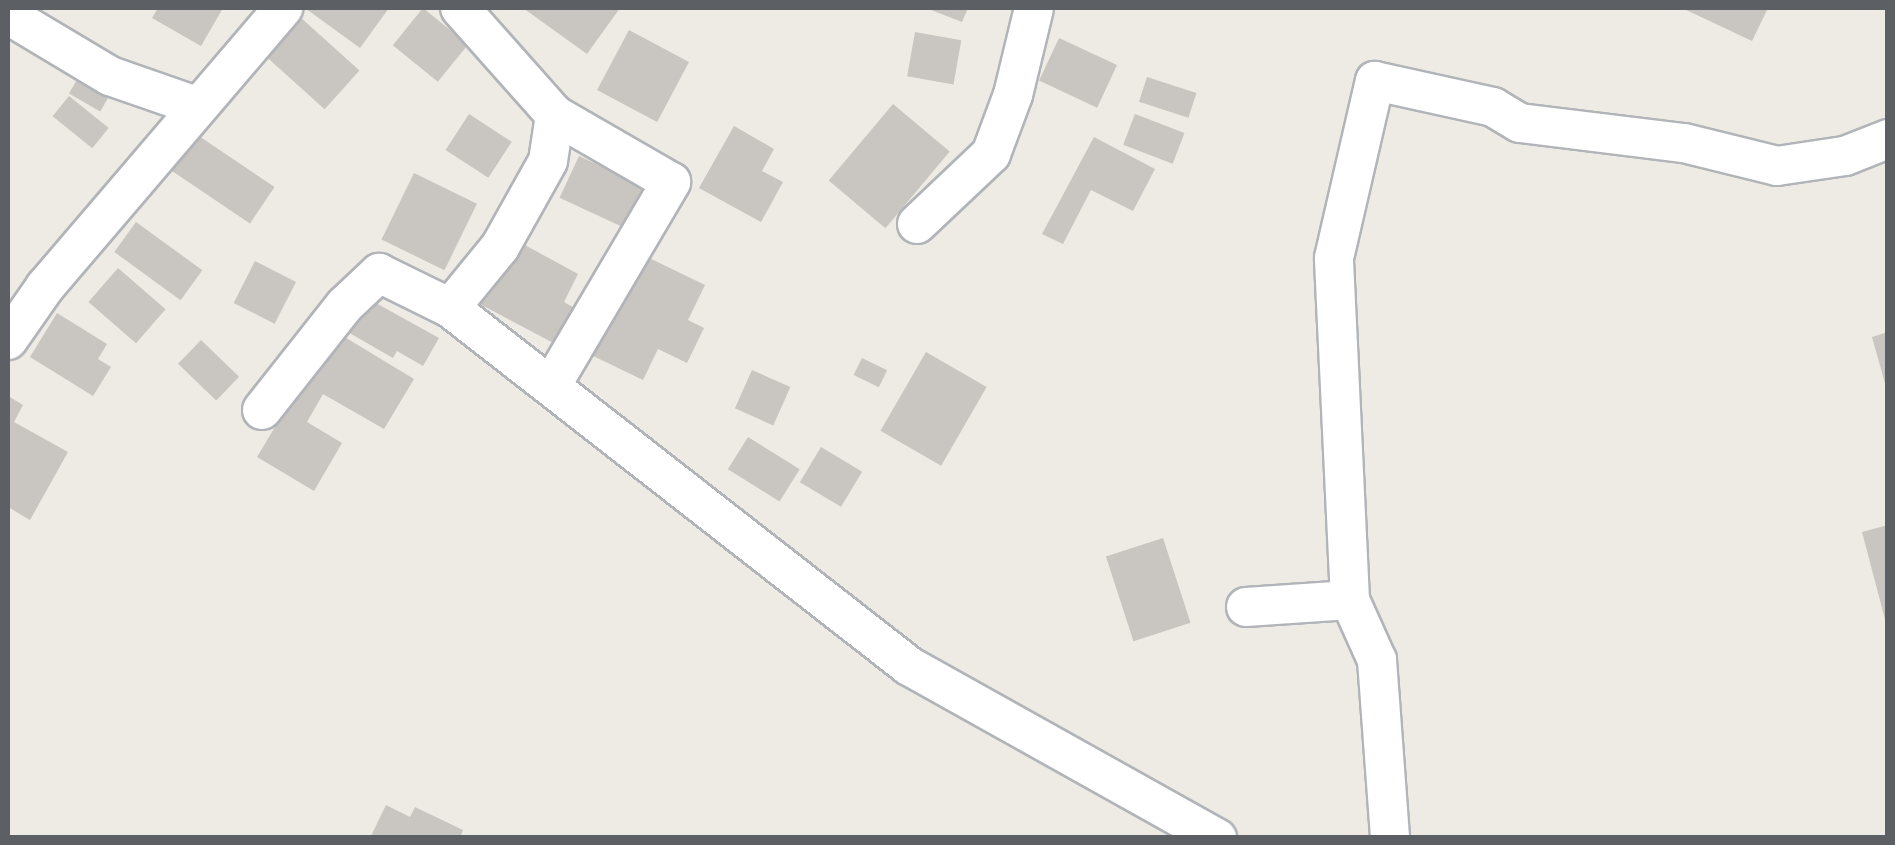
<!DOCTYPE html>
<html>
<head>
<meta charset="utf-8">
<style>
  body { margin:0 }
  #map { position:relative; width:1895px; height:845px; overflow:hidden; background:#edebe4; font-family:Lato,sans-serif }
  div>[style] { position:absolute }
  .building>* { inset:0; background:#c9c5c0; transform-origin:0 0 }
  .roads { filter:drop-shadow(2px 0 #b1b4b8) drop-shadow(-2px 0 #b1b4b8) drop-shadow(0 2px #b1b4b8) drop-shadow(0 -2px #b1b4b8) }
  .minor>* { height:38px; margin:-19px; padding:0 19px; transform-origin:19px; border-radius:19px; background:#fff }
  span { translate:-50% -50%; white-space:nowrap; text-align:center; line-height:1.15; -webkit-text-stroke:8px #fff; paint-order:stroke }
  .frame { position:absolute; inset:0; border:10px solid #5c5f63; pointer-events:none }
</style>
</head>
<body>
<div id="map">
  <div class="building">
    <i style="clip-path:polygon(158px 8px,223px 8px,201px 46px,152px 18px)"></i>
    <i style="clip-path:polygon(305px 8px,389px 8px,360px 48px)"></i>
    <i style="left:423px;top:8px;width:58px;height:48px;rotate:39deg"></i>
    <i style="clip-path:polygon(523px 8px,620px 8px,587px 54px)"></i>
    <i style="clip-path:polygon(926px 8px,968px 8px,962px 22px)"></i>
    <i style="clip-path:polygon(1682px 8px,1768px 8px,1752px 41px)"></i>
    <i style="left:300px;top:17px;width:80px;height:52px;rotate:42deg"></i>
    <i style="left:629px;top:30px;width:68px;height:68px;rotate:28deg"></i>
    <i style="left:915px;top:32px;width:47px;height:45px;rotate:10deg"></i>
    <i style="left:1059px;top:38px;width:64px;height:47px;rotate:25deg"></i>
    <i style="left:86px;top:64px;width:36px;height:34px;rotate:30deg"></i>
    <i style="left:1147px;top:77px;width:52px;height:26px;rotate:18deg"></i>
    <i style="left:69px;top:96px;width:51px;height:26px;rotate:39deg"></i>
    <i style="left:893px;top:104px;width:74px;height:100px;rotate:40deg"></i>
    <i style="left:469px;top:114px;width:51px;height:43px;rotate:33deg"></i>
    <i style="left:1135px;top:114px;width:53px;height:33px;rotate:21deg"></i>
    <i style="clip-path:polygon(734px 126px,774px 149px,762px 171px,783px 182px,761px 222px,699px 188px)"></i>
    <i style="left:190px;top:130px;width:102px;height:44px;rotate:34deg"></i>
    <i style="clip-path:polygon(1094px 137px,1155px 169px,1133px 211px,1091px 190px,1063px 244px,1042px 234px)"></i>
    <i style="left:579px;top:156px;width:72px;height:46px;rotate:25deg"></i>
    <i style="left:414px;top:173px;width:70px;height:74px;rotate:26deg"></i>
    <i style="left:136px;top:222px;width:82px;height:37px;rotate:36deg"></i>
    <i style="clip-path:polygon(512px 238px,578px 274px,564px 302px,578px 310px,559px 346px,478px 303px)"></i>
    <i style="clip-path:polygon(641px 254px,705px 285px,688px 320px,704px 328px,687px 363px,658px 349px,643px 380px,587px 353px)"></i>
    <i style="left:255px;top:261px;width:46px;height:47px;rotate:27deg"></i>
    <i style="left:118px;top:268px;width:63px;height:45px;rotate:41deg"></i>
    <i style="clip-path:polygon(365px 297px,439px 338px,423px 366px,397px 351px,393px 358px,346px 331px)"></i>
    <i style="clip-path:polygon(57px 313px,107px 344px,98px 359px,111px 367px,93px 396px,30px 357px)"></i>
    <i style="clip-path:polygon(333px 330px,414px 379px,384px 429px,323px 394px,307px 422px,342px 443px,314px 491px,257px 457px)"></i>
    <i style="clip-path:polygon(1888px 332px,1888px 387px,1886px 387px,1872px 337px)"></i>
    <i style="left:201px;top:340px;width:53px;height:33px;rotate:44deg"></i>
    <i style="left:926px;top:352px;width:70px;height:91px;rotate:30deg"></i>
    <i style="left:862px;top:358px;width:28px;height:19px;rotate:26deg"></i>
    <i style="left:752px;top:370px;width:42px;height:42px;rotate:24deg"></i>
    <i style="clip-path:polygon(8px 396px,23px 405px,14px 422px,68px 452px,30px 520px,8px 507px)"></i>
    <i style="left:748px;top:437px;width:61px;height:38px;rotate:32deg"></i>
    <i style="left:821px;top:447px;width:48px;height:41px;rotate:31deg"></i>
    <i style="clip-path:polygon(1888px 525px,1888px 623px,1886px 623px,1862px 532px)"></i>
    <i style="left:1163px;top:538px;width:89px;height:60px;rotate:72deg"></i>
    <i style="clip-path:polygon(386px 805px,410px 817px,415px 807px,463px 830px,460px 838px,370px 838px)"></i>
  </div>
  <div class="roads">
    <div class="minor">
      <i style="left:8px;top:15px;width:119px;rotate:30.9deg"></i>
      <i style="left:110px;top:76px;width:91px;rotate:19.2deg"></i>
      <i style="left:917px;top:224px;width:102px;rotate:-43.4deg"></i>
      <i style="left:991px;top:154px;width:63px;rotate:-69.6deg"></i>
      <i style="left:1013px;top:95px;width:89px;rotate:-76.4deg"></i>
      <i style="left:450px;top:308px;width:582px;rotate:37.95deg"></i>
      <i style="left:909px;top:666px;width:353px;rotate:29.2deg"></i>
      <i style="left:8px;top:340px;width:65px;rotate:-55.1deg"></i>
      <i style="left:45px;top:287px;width:367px;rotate:-49.5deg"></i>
      <i style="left:551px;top:386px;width:237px;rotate:-59.5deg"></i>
      <i style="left:671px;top:182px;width:134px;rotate:-150deg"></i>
      <i style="left:262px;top:410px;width:134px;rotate:-51.7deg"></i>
      <i style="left:345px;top:305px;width:47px;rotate:-43.3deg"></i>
      <i style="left:379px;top:273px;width:79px;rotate:26.2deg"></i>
      <i style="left:450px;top:308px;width:79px;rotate:-50.7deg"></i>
      <i style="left:500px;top:247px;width:98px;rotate:-60.8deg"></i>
      <i style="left:548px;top:161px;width:47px;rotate:-81.3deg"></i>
      <i style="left:555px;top:115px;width:143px;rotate:-131.6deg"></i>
      <i style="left:1350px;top:600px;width:342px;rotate:-92.7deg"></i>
      <i style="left:1334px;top:258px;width:182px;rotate:-77deg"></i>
      <i style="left:1375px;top:81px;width:121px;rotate:12.4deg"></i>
      <i style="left:1493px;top:107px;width:31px;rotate:31deg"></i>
      <i style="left:1520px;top:123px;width:165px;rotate:7deg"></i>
      <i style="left:1684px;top:143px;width:96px;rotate:13.9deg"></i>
      <i style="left:1777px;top:166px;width:69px;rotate:-8.4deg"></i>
      <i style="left:1845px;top:156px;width:46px;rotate:-21.6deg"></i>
      <i style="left:1246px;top:607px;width:104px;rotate:-3.9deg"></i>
      <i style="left:1350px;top:600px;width:66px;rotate:65.8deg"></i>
      <i style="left:1377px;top:660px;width:178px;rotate:85.8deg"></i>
    </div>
  </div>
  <div class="frame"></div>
</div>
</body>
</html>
